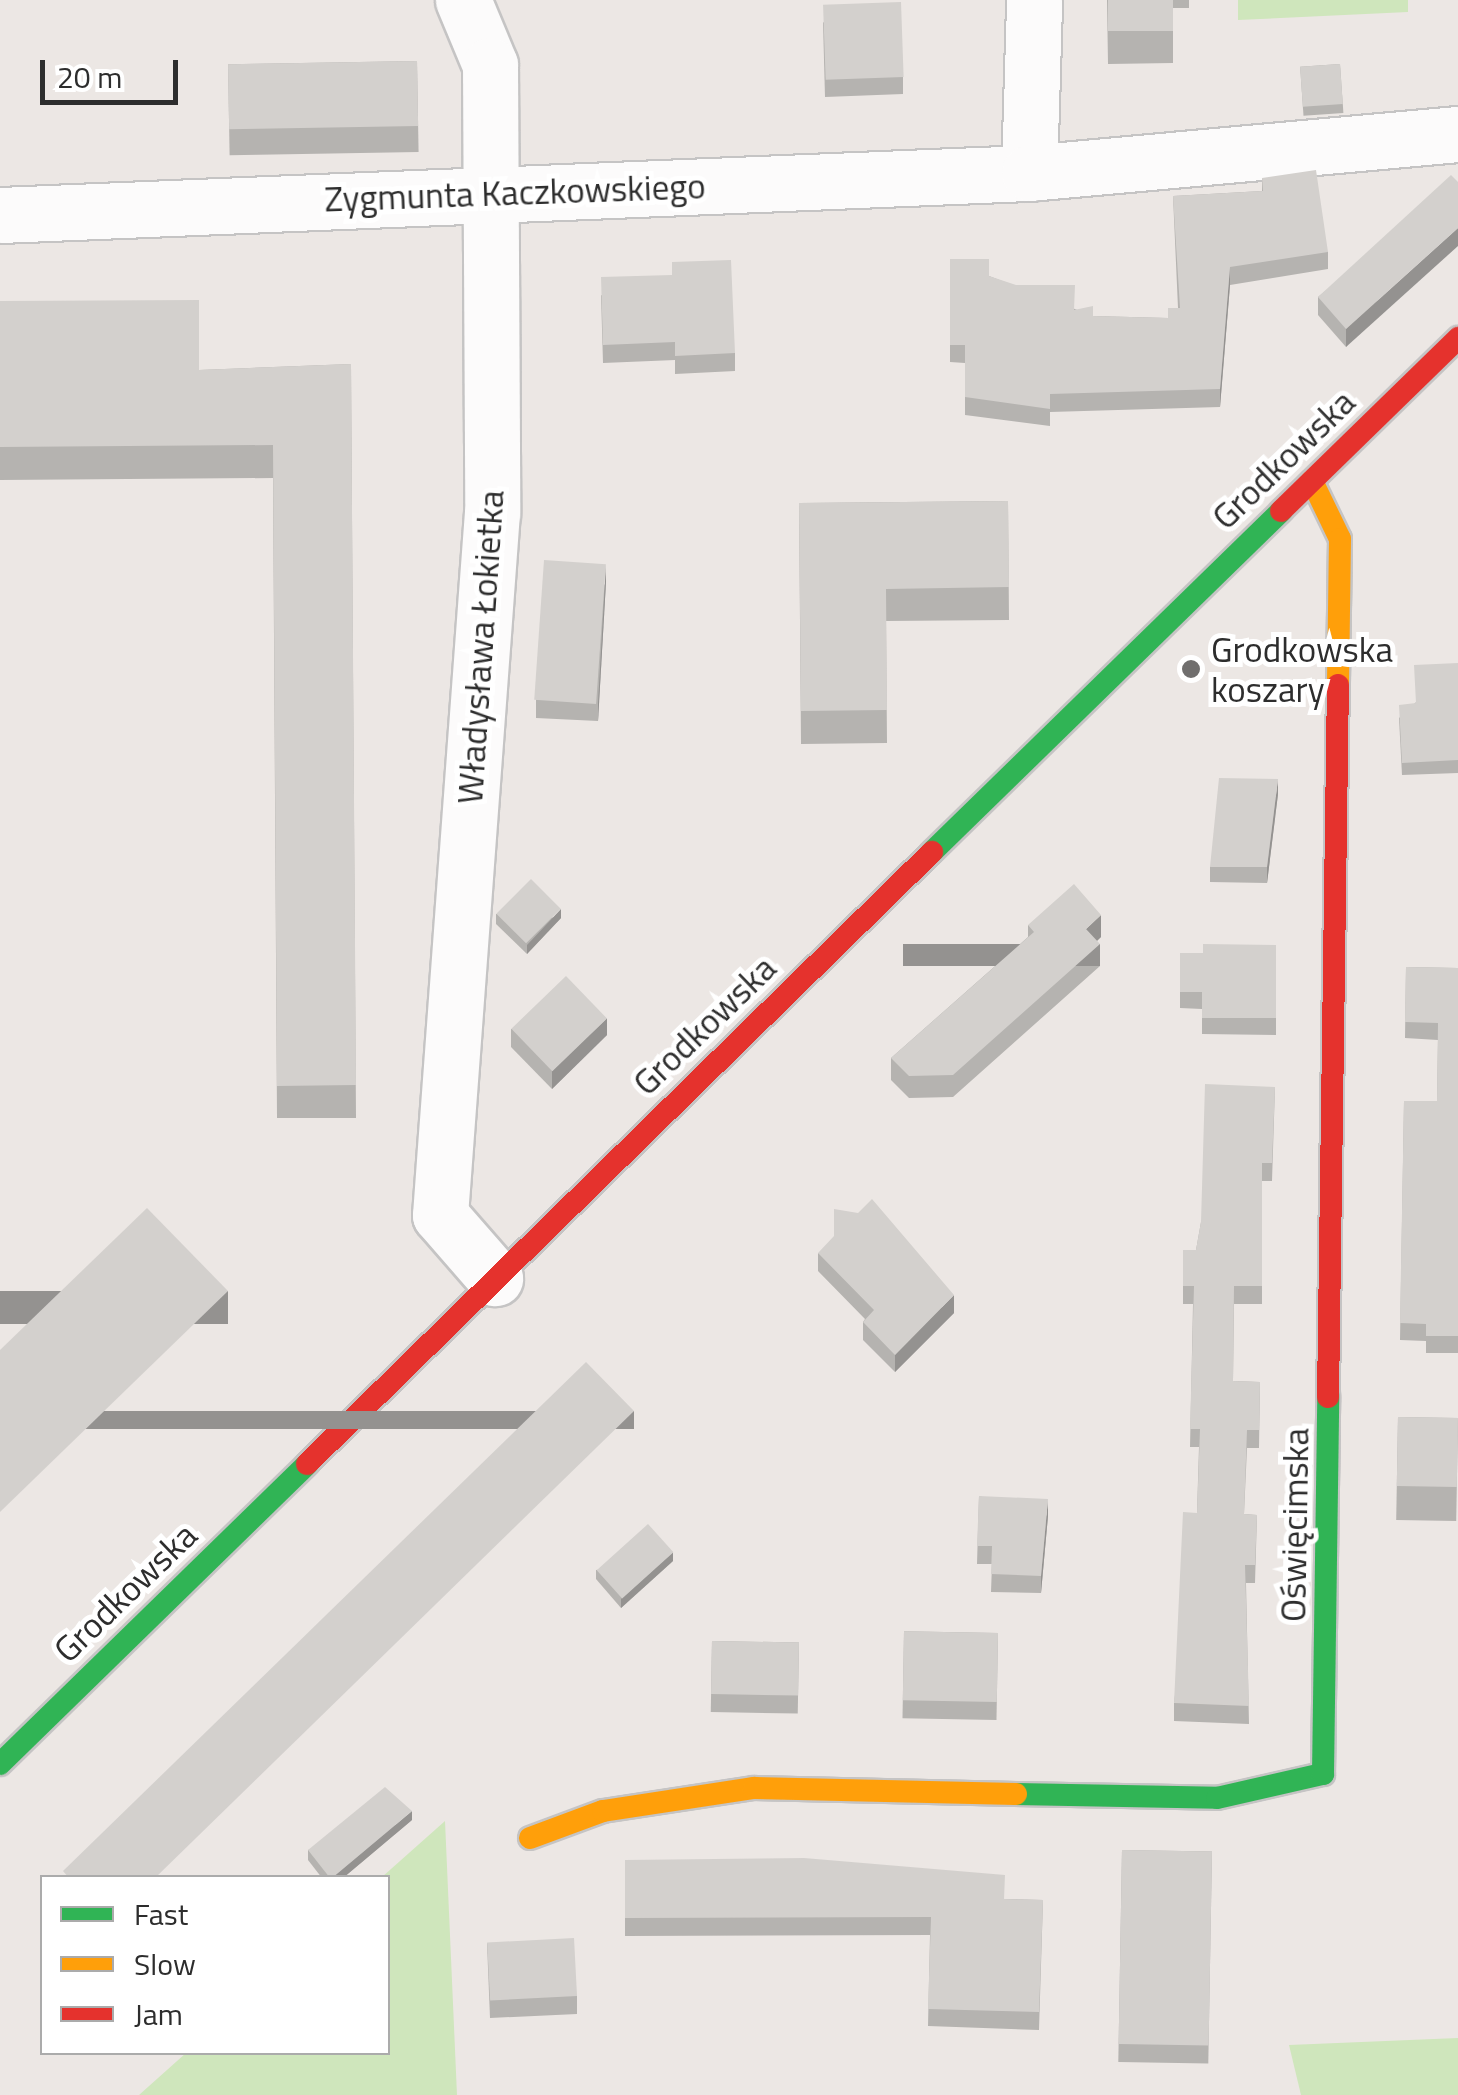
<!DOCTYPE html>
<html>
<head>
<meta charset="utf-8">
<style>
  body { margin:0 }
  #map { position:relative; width:1458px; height:2095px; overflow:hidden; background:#ece7e4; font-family:"Titillium Web",sans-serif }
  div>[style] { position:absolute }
  .green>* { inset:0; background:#cfe6bc }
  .roads { filter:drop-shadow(2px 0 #c5c4c4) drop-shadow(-2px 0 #c5c4c4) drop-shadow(0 2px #c5c4c4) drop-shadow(0 -2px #c5c4c4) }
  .street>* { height:55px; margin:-27.5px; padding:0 27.5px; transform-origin:27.5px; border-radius:27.5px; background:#fcfbfb }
  .fast>* { height:22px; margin:-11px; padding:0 11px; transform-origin:11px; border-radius:11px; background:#30b455 }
  .slow>* { height:22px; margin:-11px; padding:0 11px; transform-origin:11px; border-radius:11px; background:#ff9f0a }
  .jam>* { height:22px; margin:-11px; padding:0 11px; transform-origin:11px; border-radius:11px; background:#e5322d }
  .wall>* { inset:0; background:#b5b3b0; transform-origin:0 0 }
  .shaded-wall>* { inset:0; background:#949290; transform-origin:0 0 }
  .building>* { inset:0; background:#d3d0cd; transform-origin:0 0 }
  .dots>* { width:28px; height:28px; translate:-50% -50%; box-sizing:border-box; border:5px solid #fff; border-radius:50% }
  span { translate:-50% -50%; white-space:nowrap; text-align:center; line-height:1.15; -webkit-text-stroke:10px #fff; paint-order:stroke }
  .street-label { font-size:35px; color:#2d2d2d }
  .poi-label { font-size:35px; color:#2d2d2d }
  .left { translate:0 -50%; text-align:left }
  .legend { position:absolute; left:40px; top:1875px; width:350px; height:180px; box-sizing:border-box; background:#fff; border:2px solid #ababab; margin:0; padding:12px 18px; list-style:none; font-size:30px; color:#2d2d2d }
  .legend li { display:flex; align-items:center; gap:20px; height:50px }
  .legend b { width:50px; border:2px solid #ababab }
  .scale { position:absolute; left:40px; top:60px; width:138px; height:45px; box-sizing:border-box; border:5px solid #2d2d2d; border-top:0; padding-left:12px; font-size:30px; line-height:35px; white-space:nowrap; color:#2d2d2d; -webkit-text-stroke:8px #fff; paint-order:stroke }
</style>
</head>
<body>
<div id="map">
  <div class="green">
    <i style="clip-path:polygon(1238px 0,1408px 0,1408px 12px,1238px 20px)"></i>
    <i style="clip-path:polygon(445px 1821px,457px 2095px,139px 2095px,186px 2053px,388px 2052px,382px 1877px)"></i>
    <i style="clip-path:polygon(1458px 2038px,1458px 2095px,1301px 2095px,1289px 2045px)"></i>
  </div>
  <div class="roads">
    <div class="street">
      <i style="left:463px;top:0;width:70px;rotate:67.4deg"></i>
      <i style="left:490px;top:65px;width:447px;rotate:89.7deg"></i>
      <i style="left:492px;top:512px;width:705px;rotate:94.23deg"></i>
      <i style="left:440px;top:1215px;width:84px;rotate:48.9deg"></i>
      <i style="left:1029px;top:173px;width:173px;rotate:-88.3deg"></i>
      <i style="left:0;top:215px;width:1030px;rotate:-2.34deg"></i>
      <i style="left:1029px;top:173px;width:431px;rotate:-5.2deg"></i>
    </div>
    <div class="fast">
      <i style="left:932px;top:852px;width:488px;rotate:-44.3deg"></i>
      <i style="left:0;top:1764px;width:429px;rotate:-44.3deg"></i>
      <i style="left:1016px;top:1794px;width:201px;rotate:1.1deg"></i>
      <i style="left:1217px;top:1798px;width:109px;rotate:-12.8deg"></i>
      <i style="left:1323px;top:1774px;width:377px;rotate:-89.2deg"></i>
    </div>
    <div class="slow">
      <i style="left:1312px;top:481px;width:64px;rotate:64.2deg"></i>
      <i style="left:1340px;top:539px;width:146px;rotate:90.8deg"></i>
      <i style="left:530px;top:1838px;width:78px;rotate:-20.3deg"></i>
      <i style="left:603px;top:1811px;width:153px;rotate:-8.7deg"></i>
      <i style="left:754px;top:1788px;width:262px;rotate:1.3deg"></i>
    </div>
    <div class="jam">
      <i style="left:1281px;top:511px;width:248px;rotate:-44.3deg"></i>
      <i style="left:1328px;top:1397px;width:712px;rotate:-89.2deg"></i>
      <i style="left:307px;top:1464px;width:875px;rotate:-44.4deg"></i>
    </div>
  </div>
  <div class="wall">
    <i style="clip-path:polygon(1107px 0,1189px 0,1189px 8px,1173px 8px,1173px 63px,1108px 64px)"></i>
    <i style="clip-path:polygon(823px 22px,903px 77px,903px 94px,825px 97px)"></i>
    <i style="left:417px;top:61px;width:91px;height:189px;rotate:89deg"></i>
    <i style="left:1340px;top:64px;width:49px;height:40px;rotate:86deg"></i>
    <i style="clip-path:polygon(1262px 178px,1328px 252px,1328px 269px,1230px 285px,1220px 407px,1050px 412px,1050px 426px,965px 415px,965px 363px,950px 362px,950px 259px,989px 276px,1093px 316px,1168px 318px,1178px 308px,1173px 196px,1262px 191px)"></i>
    <i style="clip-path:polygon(1458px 182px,1346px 347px,1318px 315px,1318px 297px)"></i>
    <i style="clip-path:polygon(601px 295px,735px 353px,735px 371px,675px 374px,675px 360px,603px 363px)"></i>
    <i style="clip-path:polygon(0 301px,199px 370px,351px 364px,356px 1118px,277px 1118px,273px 478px,0 480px)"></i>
    <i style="clip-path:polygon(1008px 501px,1009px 620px,886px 621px,887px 743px,801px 744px,799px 503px)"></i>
    <i style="clip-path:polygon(606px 582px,598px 721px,536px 718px,536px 700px)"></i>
    <i style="clip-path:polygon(1458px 663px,1458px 773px,1402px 775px,1399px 718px)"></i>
    <i style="clip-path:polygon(1278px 794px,1267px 883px,1210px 882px,1210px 867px)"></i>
    <i style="clip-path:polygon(496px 914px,561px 918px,527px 954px,496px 924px)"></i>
    <i style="clip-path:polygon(1028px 925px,1101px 937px,1097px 941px,1100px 966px,953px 1097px,909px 1098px,891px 1080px,891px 1058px,1028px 937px)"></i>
    <i style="clip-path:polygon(1276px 945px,1276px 1035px,1202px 1034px,1202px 1009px,1180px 1008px,1180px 953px,1203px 953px)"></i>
    <i style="clip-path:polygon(1406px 967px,1458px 968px,1458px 1353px,1426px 1353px,1426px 1341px,1400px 1340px,1404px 1101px,1437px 1101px,1438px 1040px,1405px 1038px)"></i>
    <i style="clip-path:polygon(511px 1029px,607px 1035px,552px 1089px,511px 1047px)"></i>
    <i style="clip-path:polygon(1275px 1087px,1272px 1181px,1262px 1181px,1262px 1304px,1234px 1304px,1233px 1381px,1260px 1382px,1259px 1448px,1247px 1448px,1244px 1514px,1257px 1515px,1255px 1583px,1246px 1583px,1249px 1724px,1174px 1721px,1174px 1703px,1197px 1513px,1199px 1447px,1190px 1447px,1193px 1304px,1183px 1304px,1183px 1250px,1196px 1250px,1201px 1222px)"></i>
    <i style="clip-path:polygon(818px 1253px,954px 1313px,895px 1372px,863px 1340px,863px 1322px,865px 1319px,818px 1271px)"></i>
    <i style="left:1398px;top:1417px;width:60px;height:103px;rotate:1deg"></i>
    <i style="clip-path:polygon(979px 1496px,1048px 1516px,1041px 1593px,991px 1592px,992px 1564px,977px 1564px)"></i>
    <i style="clip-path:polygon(673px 1561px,621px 1608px,596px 1579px,596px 1570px)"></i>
    <i style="left:998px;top:1633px;width:87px;height:94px;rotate:91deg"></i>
    <i style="left:712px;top:1641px;width:87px;height:71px;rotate:1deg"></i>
    <i style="clip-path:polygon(412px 1820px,343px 1878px,322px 1878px,308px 1860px,308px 1850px)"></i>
    <i style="left:1122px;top:1850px;width:90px;height:212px;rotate:1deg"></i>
    <i style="clip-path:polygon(625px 1860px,1005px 1899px,1043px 1900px,1039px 2030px,928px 2026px,930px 1935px,625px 1936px)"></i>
    <i style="clip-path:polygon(487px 1943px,577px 1996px,577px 2014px,490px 2018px)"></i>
  </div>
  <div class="shaded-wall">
    <i style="clip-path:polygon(1458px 228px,1458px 246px,1346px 347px,1346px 329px)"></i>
    <i style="clip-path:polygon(1230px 267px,1230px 285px,1220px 407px,1220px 389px)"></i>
    <i style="clip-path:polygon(606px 564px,606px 582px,598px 721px,598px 703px)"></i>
    <i style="clip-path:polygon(1278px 779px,1278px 794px,1267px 883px,1267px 867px)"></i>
    <i style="clip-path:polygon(561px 909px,561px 918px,527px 954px,527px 945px)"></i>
    <i style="clip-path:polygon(1101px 915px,1101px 937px,1086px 951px,1086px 929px)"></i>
    <i style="left:1100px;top:944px;width:22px;height:197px;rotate:90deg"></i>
    <i style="clip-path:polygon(607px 1018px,607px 1035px,552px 1089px,552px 1071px)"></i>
    <i style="left:228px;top:1291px;width:33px;height:318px;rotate:90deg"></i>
    <i style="clip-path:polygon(954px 1295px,954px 1313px,895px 1372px,895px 1355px)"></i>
    <i style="left:634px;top:1411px;width:18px;height:669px;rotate:90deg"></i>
    <i style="clip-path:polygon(1048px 1499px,1048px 1516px,1041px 1593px,1041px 1576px)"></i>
    <i style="clip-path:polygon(673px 1552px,673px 1561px,621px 1608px,621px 1599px)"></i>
    <i style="clip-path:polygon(412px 1811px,412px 1820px,343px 1878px,332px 1878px)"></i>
  </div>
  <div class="building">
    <i style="left:1108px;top:0;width:65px;height:31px"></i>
    <i style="left:901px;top:2px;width:75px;height:78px;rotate:88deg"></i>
    <i style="left:417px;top:61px;width:65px;height:189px;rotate:89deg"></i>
    <i style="left:1340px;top:64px;width:40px;height:40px;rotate:86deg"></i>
    <i style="clip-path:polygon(1316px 170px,1328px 252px,1230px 267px,1220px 389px,1050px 394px,1050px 409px,965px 397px,965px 345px,950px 345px,950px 259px,989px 259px,989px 276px,1016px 285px,1075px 285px,1074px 310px,1093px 306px,1093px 316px,1168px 318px,1168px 308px,1180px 308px,1173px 196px,1263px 191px,1262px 178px)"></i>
    <i style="clip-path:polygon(1451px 175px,1458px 182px,1458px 228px,1346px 329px,1318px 297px)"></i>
    <i style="clip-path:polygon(731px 260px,735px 353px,675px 356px,675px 342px,603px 345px,601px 277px,672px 275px,672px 262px)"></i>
    <i style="clip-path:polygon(199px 300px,199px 370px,351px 364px,356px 1085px,277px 1086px,273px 445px,0 447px,0 301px)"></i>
    <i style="clip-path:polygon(1008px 501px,1009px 587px,886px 589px,887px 710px,801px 711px,799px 503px)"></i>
    <i style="left:544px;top:560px;width:62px;height:140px;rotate:4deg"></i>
    <i style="clip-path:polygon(1458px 663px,1458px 760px,1402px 763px,1399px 705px,1416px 703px,1414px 665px)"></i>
    <i style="clip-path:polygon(1219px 778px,1278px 779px,1267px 867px,1210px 867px)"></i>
    <i style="left:531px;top:879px;width:42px;height:49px;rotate:45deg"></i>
    <i style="clip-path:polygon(1074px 884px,1101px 915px,1086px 929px,1100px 944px,953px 1075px,909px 1076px,891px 1058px,1034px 932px,1028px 925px)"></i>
    <i style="clip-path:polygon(1203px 944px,1276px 945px,1276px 1018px,1202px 1018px,1202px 992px,1180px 992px,1180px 953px,1203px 953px)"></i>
    <i style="clip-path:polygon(1406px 967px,1458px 968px,1458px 1336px,1426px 1336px,1426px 1324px,1400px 1323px,1404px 1101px,1437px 1101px,1438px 1023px,1405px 1022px)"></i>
    <i style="left:566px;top:976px;width:59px;height:76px;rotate:46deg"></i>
    <i style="clip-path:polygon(1205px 1084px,1275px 1087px,1272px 1163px,1262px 1163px,1262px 1286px,1234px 1286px,1233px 1381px,1260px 1382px,1259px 1430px,1247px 1430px,1244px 1514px,1257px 1515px,1255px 1565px,1245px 1565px,1249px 1706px,1174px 1703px,1183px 1512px,1197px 1513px,1200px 1429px,1190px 1429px,1194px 1286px,1183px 1286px,1183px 1250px,1196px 1250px,1201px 1222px)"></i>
    <i style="clip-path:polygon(872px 1199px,954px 1295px,895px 1355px,863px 1322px,874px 1310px,818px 1253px,834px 1236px,834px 1209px,858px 1213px)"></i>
    <i style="clip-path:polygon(147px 1208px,228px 1291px,0 1512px,0 1350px)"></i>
    <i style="clip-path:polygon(586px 1362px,634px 1411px,155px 1878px,69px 1878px,63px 1871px)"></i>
    <i style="left:1398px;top:1417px;width:60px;height:69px;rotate:1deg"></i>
    <i style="clip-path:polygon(979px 1496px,1048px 1499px,1041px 1576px,991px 1574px,992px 1546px,977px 1546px)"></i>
    <i style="left:648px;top:1524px;width:38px;height:69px;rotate:48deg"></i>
    <i style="left:998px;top:1633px;width:69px;height:94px;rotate:91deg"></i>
    <i style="left:712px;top:1641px;width:87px;height:53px;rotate:1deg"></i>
    <i style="clip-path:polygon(385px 1787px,412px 1811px,332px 1878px,330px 1878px,308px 1850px)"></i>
    <i style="left:1122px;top:1850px;width:90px;height:194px;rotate:1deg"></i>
    <i style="clip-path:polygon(804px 1858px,1005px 1875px,1004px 1899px,1043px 1900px,1039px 2012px,928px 2009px,931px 1917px,625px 1918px,625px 1860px)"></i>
    <i style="left:574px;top:1938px;width:58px;height:87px;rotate:87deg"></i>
  </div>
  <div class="dots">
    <i style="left:1191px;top:669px;background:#706e6d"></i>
  </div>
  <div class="street-label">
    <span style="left:515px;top:192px;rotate:-2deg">Zygmunta Kaczkowskiego</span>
    <span style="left:1283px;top:459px;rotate:-44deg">Grodkowska</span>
    <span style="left:480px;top:647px;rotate:-86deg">Władysława Łokietka</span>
    <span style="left:704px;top:1025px;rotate:-44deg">Grodkowska</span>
    <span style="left:1294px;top:1525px;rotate:-89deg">Oświęcimska</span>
    <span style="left:125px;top:1592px;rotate:-44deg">Grodkowska</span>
  </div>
  <div class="poi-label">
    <span class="left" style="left:1211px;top:669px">Grodkowska<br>koszary</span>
  </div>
  <ul class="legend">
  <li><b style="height:12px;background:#30b455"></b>Fast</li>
  <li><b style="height:12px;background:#ff9f0a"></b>Slow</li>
  <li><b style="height:12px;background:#e5322d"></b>Jam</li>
  </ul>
  <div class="scale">20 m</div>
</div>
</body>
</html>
